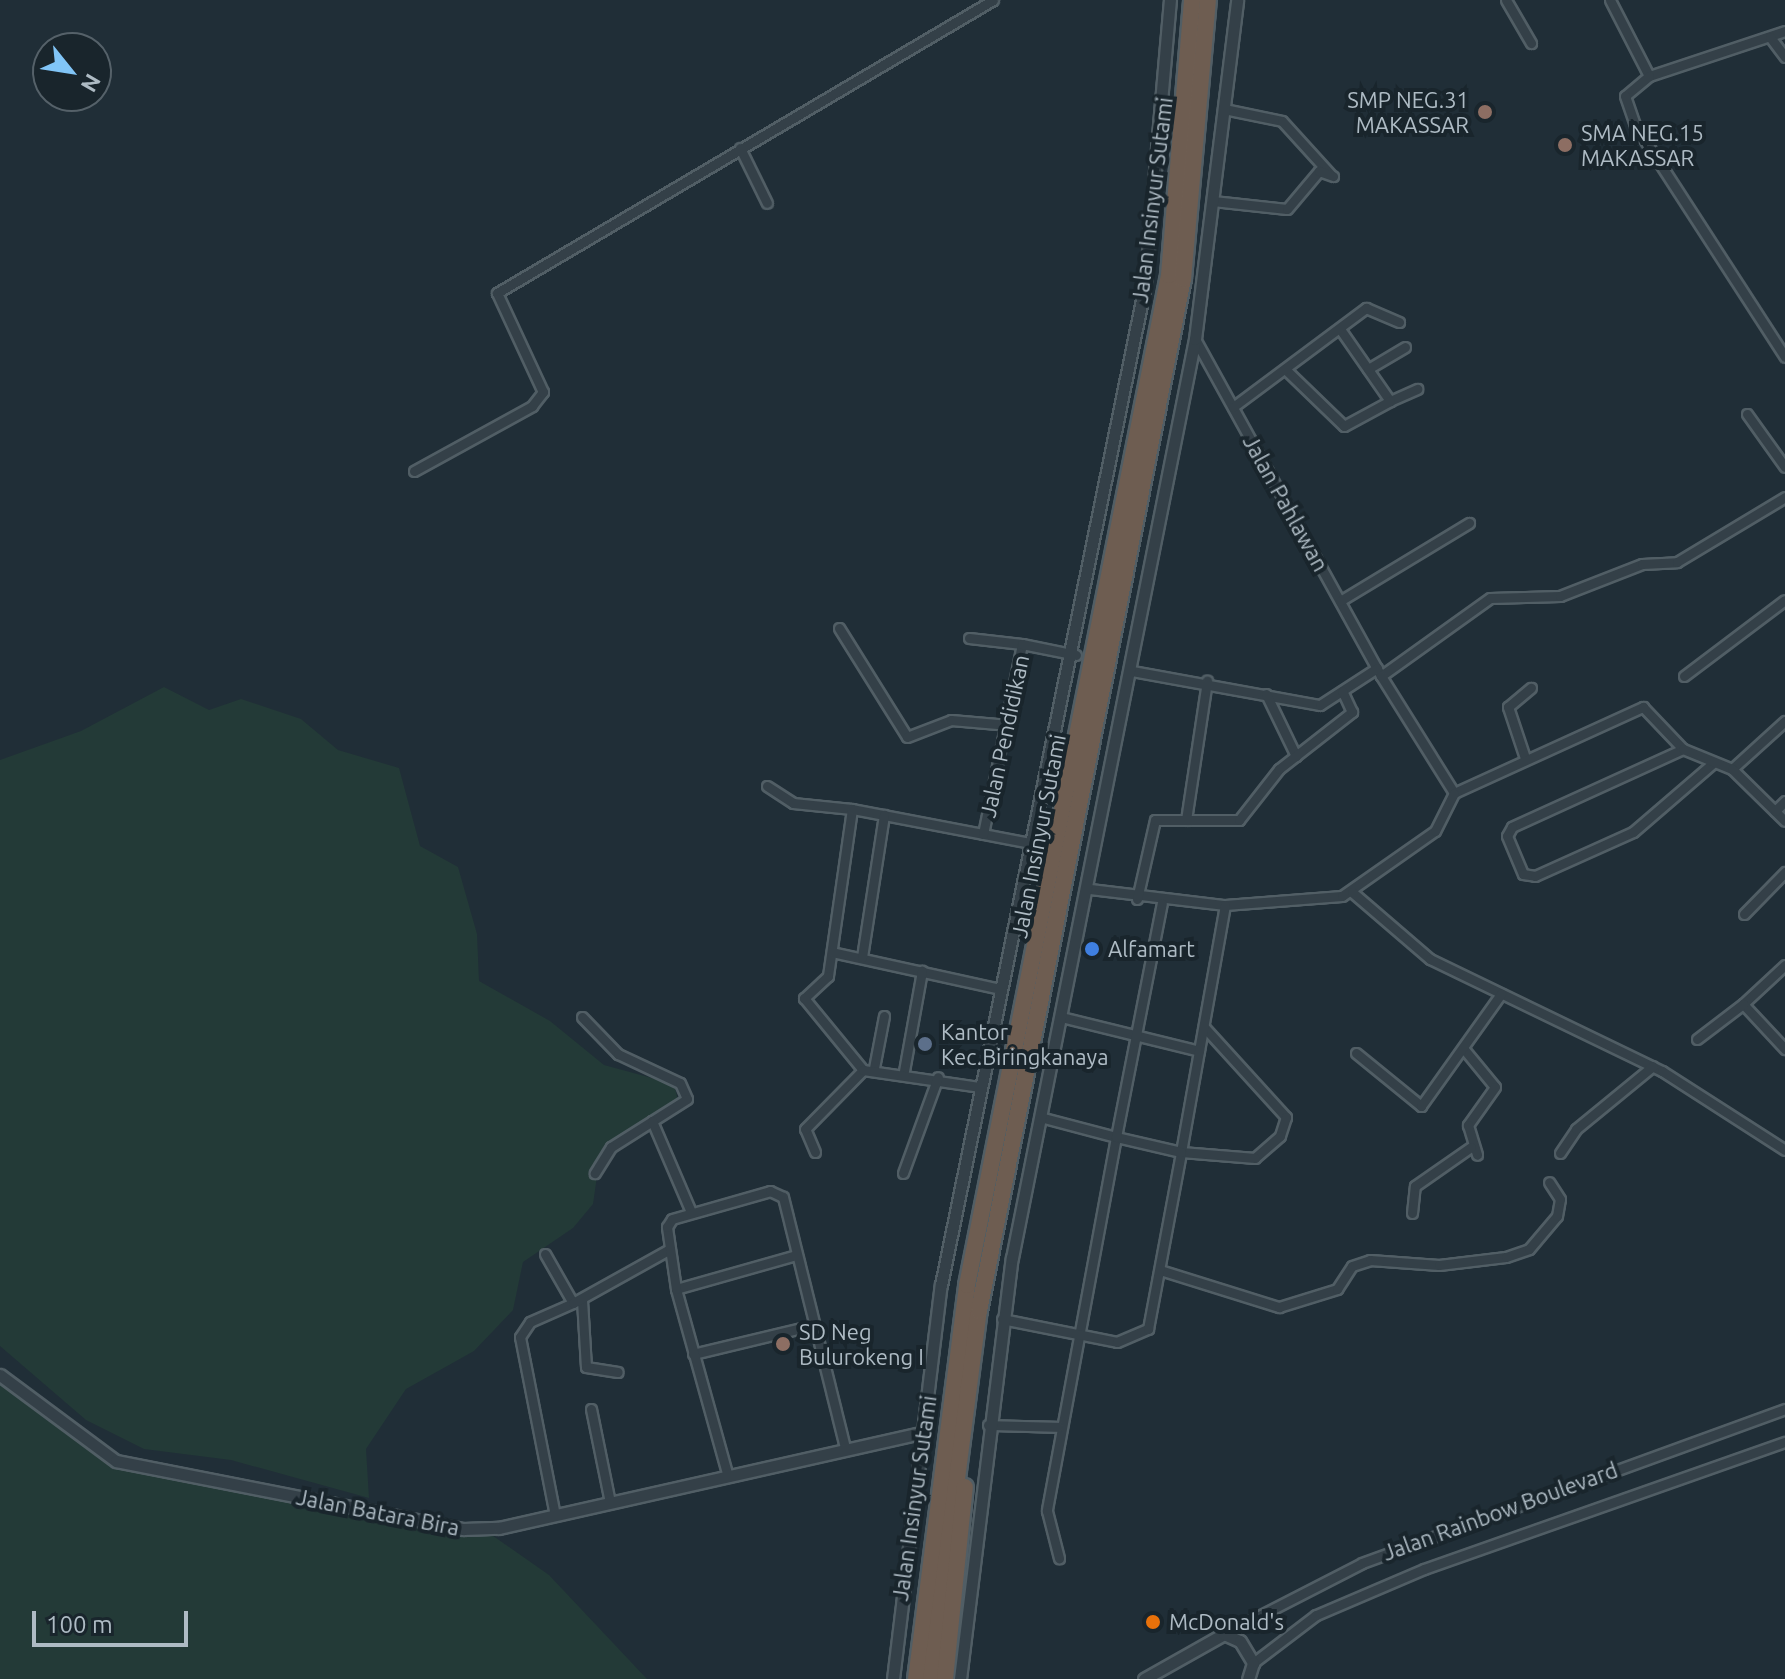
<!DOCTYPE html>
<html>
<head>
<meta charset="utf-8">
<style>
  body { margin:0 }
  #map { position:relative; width:1785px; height:1679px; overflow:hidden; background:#202e37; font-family:Ubuntu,sans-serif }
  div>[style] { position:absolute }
  .green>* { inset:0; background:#233a37 }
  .roads { filter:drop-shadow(2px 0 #515e65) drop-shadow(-2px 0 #515e65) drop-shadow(0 2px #515e65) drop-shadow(0 -2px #515e65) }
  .minor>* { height:9px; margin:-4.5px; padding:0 4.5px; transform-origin:4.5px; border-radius:4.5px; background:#344048 }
  .tertiary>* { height:11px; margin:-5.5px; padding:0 5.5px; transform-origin:5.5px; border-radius:5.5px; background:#344048 }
  .motorway>* { height:16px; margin:-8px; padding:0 8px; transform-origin:8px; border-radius:8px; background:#6e5d51 }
  .dots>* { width:22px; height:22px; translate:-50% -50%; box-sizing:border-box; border:4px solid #19252c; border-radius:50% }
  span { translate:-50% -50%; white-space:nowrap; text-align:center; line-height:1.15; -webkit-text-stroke:8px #19252c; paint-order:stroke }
  .poi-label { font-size:22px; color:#aebbc4 }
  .right { translate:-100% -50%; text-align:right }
  .left { translate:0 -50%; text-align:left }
  .street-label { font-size:22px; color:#aebbc4 }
  .north { position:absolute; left:32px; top:32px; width:80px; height:80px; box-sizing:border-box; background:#19252c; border:2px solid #556169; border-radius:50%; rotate:120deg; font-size:22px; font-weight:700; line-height:32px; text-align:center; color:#aebbc4 }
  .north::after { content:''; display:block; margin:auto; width:28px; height:36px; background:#81c5f7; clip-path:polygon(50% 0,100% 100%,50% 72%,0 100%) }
  .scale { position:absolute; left:32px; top:1611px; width:156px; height:36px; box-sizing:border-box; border:4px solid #aebbc4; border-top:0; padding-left:10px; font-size:24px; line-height:28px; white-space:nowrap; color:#aebbc4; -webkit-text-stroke:6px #19252c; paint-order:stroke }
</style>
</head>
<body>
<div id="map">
  <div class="green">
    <i style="clip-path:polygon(164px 687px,209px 710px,241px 699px,301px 719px,338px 750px,399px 768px,420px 846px,458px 867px,477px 934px,479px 981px,550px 1021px,604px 1065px,674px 1084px,679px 1105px,600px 1155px,593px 1204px,573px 1228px,523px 1262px,513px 1310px,474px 1351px,406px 1389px,366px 1449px,369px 1498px,231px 1460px,144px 1449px,86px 1420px,0 1346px,0 760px,81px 731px)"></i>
    <i style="clip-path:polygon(0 1382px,124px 1464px,479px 1526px,549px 1575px,647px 1679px,0 1679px)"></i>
  </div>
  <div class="roads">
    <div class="minor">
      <i style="left:1506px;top:0;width:50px;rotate:59.8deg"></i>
      <i style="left:1610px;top:0;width:85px;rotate:62.8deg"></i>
      <i style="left:1785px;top:31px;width:143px;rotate:161.7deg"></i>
      <i style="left:1649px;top:76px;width:31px;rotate:140deg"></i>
      <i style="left:1625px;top:96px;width:31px;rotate:71deg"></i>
      <i style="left:1635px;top:125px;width:276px;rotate:57.1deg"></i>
      <i style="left:1770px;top:37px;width:25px;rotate:53deg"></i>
      <i style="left:1224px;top:109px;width:59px;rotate:11.7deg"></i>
      <i style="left:1282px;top:121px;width:72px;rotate:47.8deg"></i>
      <i style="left:740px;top:148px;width:61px;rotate:63.9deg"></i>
      <i style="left:1213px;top:201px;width:74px;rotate:6.2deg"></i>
      <i style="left:1287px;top:209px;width:50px;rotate:-49.9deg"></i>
      <i style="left:1319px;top:171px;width:15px;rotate:20deg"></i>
      <i style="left:1340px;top:329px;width:88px;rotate:55.2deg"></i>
      <i style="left:1390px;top:401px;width:30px;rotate:-24deg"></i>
      <i style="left:1195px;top:339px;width:385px;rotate:61.1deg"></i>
      <i style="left:1381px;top:676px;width:134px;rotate:-35.6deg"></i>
      <i style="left:1490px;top:598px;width:70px;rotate:-1.6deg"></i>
      <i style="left:1560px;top:596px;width:88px;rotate:-21.3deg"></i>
      <i style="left:1642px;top:564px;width:35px;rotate:-3deg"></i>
      <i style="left:1677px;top:562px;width:126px;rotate:-31deg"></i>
      <i style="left:1285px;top:369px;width:82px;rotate:44deg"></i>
      <i style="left:1344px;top:426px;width:52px;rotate:-28.5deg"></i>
      <i style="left:1368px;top:369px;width:43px;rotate:-30.7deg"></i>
      <i style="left:1233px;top:407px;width:166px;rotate:-36.7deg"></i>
      <i style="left:1366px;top:308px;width:36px;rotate:23deg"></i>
      <i style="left:1747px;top:414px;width:65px;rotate:54.4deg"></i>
      <i style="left:414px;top:471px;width:135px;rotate:-28.8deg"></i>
      <i style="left:532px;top:406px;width:18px;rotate:-52deg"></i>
      <i style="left:543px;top:392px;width:109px;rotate:-114.9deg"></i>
      <i style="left:497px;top:293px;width:576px;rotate:-30.57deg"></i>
      <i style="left:1340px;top:601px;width:151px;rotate:-31.2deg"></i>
      <i style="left:839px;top:628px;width:128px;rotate:58deg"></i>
      <i style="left:907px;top:737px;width:47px;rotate:-21.1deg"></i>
      <i style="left:951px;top:720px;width:58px;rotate:4.9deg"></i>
      <i style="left:969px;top:638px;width:53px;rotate:6.5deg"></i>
      <i style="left:1132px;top:671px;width:191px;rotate:10.3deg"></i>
      <i style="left:1320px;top:705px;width:68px;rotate:-33deg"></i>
      <i style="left:1381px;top:676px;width:138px;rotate:58deg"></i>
      <i style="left:1684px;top:676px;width:126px;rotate:-37deg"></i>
      <i style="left:1266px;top:694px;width:69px;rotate:64.2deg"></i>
      <i style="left:1683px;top:749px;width:188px;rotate:155.5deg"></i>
      <i style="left:1512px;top:827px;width:10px;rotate:119deg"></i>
      <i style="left:1507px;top:836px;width:41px;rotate:67.2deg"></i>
      <i style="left:1523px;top:874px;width:12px;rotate:9deg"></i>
      <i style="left:1535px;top:876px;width:107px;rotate:-24.2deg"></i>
      <i style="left:1633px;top:832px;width:104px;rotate:-40.7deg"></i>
      <i style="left:1525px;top:758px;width:54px;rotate:-108.4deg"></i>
      <i style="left:1508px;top:707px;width:30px;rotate:-40deg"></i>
      <i style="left:1732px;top:769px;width:72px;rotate:-42.2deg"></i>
      <i style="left:767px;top:786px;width:31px;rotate:33deg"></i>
      <i style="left:793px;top:803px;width:59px;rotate:5.8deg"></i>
      <i style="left:852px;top:809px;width:169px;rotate:98.2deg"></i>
      <i style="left:828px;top:976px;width:33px;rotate:137deg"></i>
      <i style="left:804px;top:998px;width:93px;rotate:50.7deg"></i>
      <i style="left:1454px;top:793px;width:208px;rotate:-24.5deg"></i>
      <i style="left:1643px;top:707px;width:58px;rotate:46.4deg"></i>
      <i style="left:1683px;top:749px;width:53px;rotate:22.2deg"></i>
      <i style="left:1732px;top:769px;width:74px;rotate:44.5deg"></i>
      <i style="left:852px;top:809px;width:187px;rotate:10.8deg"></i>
      <i style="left:1775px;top:811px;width:14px;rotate:-45deg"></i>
      <i style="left:1186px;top:820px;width:141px;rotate:-81.4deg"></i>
      <i style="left:983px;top:834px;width:194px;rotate:-78.4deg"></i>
      <i style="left:1022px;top:644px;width:55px;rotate:11.5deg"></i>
      <i style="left:1090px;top:889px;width:136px;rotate:6.8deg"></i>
      <i style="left:1225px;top:905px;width:117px;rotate:-4.4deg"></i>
      <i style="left:1342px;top:896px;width:113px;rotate:-35deg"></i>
      <i style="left:1435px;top:831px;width:42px;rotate:-63.4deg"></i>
      <i style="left:1352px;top:892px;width:103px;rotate:40.7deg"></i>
      <i style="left:1430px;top:959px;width:258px;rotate:25.8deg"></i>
      <i style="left:1662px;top:1071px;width:146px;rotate:32.7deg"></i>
      <i style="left:1137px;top:899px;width:81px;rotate:-77.2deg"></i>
      <i style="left:1155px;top:820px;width:84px"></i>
      <i style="left:1239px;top:820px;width:65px;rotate:-51.9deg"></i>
      <i style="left:1279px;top:769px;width:93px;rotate:-38deg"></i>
      <i style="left:1352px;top:712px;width:23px;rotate:-115deg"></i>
      <i style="left:1744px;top:914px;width:59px;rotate:-45.7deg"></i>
      <i style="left:832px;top:952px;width:172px;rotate:12.4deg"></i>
      <i style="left:862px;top:957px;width:144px;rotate:-81.2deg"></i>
      <i style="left:1785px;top:965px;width:57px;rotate:137.1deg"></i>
      <i style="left:1743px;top:1004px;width:62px;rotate:47deg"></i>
      <i style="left:582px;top:1017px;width:52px;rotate:45.8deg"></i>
      <i style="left:618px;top:1054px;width:68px;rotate:25.1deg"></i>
      <i style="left:680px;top:1083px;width:17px;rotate:66deg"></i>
      <i style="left:687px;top:1099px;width:90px;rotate:147.7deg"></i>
      <i style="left:611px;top:1147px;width:31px;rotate:122deg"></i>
      <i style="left:1061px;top:1017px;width:142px;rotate:13.8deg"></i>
      <i style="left:1204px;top:1027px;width:122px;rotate:47.7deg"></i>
      <i style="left:1286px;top:1117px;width:20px;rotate:108deg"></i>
      <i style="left:1280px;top:1136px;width:33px;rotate:139deg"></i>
      <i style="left:1255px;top:1158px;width:74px;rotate:-175.4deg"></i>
      <i style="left:1181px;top:1152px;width:251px;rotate:-79.9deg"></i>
      <i style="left:1697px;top:1039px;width:58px;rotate:-37.3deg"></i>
      <i style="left:1463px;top:1048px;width:50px;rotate:50.6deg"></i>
      <i style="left:1495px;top:1087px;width:47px;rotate:125.4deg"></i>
      <i style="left:1468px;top:1125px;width:31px;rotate:73deg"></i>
      <i style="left:1356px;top:1053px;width:84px;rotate:39.2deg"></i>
      <i style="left:1421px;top:1106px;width:138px;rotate:-54.5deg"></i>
      <i style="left:874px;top:1068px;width:53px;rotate:-79.1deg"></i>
      <i style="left:904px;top:1071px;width:102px;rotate:-79.8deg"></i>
      <i style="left:1040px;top:1117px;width:79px;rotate:14.7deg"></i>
      <i style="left:1116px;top:1137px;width:380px;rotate:100.5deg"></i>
      <i style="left:1047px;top:1511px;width:49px;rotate:75.7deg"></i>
      <i style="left:652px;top:1121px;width:99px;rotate:66.8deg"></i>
      <i style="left:815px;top:1152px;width:25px;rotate:-113deg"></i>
      <i style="left:805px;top:1129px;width:83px;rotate:-45.5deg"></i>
      <i style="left:863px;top:1070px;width:117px;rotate:8.3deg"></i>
      <i style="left:1560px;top:1153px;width:29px;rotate:-56deg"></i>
      <i style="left:1576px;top:1129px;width:99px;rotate:-39.3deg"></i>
      <i style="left:903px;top:1173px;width:102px;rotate:-70deg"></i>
      <i style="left:1412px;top:1213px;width:27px;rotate:-84deg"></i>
      <i style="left:1415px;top:1186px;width:68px;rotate:-34.9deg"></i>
      <i style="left:545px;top:1254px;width:56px;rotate:60.3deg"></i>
      <i style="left:573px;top:1303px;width:47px;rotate:156.2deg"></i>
      <i style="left:530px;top:1322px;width:18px;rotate:124deg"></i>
      <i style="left:520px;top:1337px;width:182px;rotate:78.9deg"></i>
      <i style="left:1160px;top:1270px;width:125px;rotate:17.3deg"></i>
      <i style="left:1279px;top:1307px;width:61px;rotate:-17.2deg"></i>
      <i style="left:1337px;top:1289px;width:27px;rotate:-57deg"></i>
      <i style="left:1352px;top:1266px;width:19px;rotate:-18deg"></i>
      <i style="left:1370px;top:1260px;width:69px;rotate:4.1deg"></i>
      <i style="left:1439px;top:1265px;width:67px;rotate:-6.8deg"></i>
      <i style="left:1506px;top:1257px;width:24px;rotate:-19deg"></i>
      <i style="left:1529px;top:1249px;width:43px;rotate:-49.7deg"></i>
      <i style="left:1557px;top:1216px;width:17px;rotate:-80deg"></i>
      <i style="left:1560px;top:1199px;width:20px;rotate:-123deg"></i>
      <i style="left:676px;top:1289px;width:125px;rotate:-15.8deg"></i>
      <i style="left:582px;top:1300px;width:67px;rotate:86.6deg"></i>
      <i style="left:586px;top:1367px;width:32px;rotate:9deg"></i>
      <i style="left:573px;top:1303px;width:111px;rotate:-29.1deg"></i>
      <i style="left:1002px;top:1319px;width:117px;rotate:11.3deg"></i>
      <i style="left:1117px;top:1342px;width:34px;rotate:-23deg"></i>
      <i style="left:1148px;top:1329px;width:180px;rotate:-79.4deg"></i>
      <i style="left:1181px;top:1152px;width:67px;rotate:-167deg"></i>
      <i style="left:1116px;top:1137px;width:238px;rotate:-78.9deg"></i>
      <i style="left:693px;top:1354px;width:124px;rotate:-13.5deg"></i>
      <i style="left:591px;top:1409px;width:95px;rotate:78.5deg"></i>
      <i style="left:988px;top:1425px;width:70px;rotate:1.6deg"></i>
      <i style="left:727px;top:1473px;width:191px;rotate:-105.5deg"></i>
      <i style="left:676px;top:1289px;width:63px;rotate:-98.3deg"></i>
      <i style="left:667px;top:1227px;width:9px;rotate:-58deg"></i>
      <i style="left:672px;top:1219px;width:102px;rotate:-15.9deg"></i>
      <i style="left:770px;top:1191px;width:14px;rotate:25deg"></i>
      <i style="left:783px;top:1197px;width:258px;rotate:76.1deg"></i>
      <i style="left:1224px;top:1634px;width:155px;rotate:-27.2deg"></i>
      <i style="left:1362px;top:1563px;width:450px;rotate:-20deg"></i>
      <i style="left:1253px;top:1663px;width:79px;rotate:-37.3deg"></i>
      <i style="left:1316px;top:1615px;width:117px;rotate:-23.1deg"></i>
      <i style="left:1424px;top:1569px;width:383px;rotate:-19.4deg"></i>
    </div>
    <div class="tertiary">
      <i style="left:0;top:1375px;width:144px;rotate:36.6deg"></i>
      <i style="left:116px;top:1461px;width:354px;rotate:11.1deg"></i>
      <i style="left:463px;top:1529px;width:36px;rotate:-2deg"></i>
      <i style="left:499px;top:1528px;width:433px;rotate:-12.7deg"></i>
      <i style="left:893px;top:1679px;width:397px;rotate:-83.1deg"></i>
      <i style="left:941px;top:1285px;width:1021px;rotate:-78.47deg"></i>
      <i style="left:1145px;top:285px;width:286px;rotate:-85deg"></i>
      <i style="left:960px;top:1679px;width:424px;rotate:-83deg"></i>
      <i style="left:1012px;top:1258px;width:937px;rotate:-78.74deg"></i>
      <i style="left:1195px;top:339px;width:342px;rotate:-82.9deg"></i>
      <i style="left:1144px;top:1679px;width:92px;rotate:-29.4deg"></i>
      <i style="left:1224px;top:1634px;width:17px;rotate:24deg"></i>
      <i style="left:1240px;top:1641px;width:26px;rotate:59deg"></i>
      <i style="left:1253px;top:1663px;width:17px;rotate:107deg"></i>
    </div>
    <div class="motorway">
      <i style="left:916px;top:1679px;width:397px;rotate:-82.6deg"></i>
      <i style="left:967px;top:1285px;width:1030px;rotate:-78.69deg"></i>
      <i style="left:1169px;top:275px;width:276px;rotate:-85.2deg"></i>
      <i style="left:931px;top:1679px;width:371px;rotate:-82.6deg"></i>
      <i style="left:979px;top:1311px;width:1052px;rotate:-78.82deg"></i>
      <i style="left:1183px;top:279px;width:280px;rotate:-84.9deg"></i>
      <i style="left:945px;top:1679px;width:193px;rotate:-84.1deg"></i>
    </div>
  </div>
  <div class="dots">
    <i style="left:1485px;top:112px;background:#8d6e63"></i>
    <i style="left:1565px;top:145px;background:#8d6e63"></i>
    <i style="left:1092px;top:949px;background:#3f7fe0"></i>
    <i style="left:925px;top:1044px;background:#5c6f8a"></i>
    <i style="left:783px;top:1344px;background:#8d6e63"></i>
    <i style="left:1153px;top:1622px;background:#e8710a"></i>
  </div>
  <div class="poi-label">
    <span class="right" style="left:1469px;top:112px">SMP NEG.31<br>MAKASSAR</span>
    <span class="left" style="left:1581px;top:145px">SMA NEG.15<br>MAKASSAR</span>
    <span class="left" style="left:1108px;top:949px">Alfamart</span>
    <span class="left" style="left:941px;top:1044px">Kantor<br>Kec.Biringkanaya</span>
    <span class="left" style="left:799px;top:1344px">SD Neg<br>Bulurokeng I</span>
    <span class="left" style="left:1169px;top:1622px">McDonald's</span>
  </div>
  <div class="street-label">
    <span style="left:1152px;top:200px;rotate:-83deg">Jalan Insinyur Sutami</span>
    <span style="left:1286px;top:503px;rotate:61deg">Jalan Pahlawan</span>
    <span style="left:1004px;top:736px;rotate:-78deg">Jalan Pendidikan</span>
    <span style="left:1038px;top:836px;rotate:-79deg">Jalan Insinyur Sutami</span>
    <span style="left:914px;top:1498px;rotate:-82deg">Jalan Insinyur Sutami</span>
    <span style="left:1500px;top:1511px;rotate:-20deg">Jalan Rainbow Boulevard</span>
    <span style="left:378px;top:1512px;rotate:11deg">Jalan Batara Bira</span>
  </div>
  <div class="north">N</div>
  <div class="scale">100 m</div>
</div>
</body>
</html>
